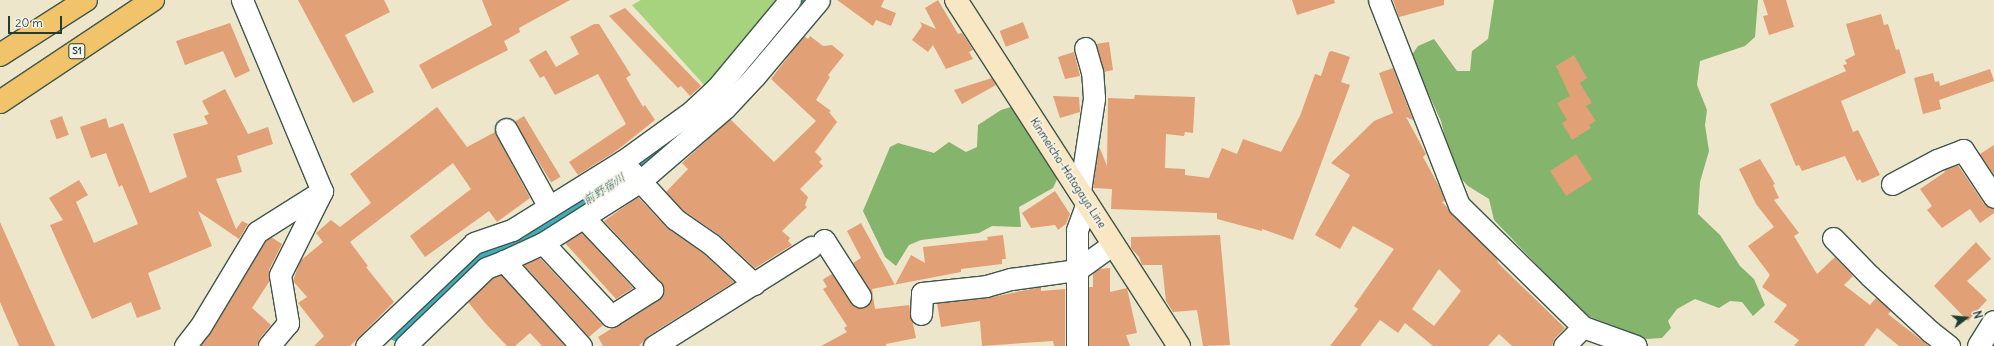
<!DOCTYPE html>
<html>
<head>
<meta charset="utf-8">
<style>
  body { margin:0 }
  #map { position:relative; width:1994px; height:346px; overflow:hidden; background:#eee6cb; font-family:Delius,"Klee One",sans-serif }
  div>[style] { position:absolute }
  .green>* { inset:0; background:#a7d27e }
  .forest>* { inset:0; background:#85b46d }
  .river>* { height:32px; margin:-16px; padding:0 16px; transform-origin:16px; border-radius:16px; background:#3faebb }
  .building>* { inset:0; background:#e2a076; transform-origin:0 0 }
  .roads { filter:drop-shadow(1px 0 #3e564b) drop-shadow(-1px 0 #3e564b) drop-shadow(0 1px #3e564b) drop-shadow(0 -1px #3e564b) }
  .minor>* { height:21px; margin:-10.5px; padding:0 10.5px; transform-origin:10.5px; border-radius:10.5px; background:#fff }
  .tertiary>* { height:22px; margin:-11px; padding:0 11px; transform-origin:11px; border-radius:11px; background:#fff }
  .secondary>* { height:22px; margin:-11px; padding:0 11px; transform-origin:11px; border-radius:11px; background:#f9e7c3 }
  .motorway>* { height:22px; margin:-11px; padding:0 11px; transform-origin:11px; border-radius:11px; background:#f1c36a }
  span { translate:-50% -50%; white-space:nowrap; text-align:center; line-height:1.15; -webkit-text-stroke:3.5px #f7f3e8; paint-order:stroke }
  .shield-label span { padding:1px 3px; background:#f7f3e8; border:1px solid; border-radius:3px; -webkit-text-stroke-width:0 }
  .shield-label { font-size:10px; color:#1f3d34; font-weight:700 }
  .street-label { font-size:11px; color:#1f3d34 }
  .water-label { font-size:12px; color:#295f5c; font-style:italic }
  .north { position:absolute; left:1946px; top:298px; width:40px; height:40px; -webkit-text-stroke:3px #f7f3e8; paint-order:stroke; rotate:74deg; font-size:11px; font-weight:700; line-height:16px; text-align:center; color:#1f3d34 }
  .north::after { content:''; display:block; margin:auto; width:14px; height:18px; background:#1f3d34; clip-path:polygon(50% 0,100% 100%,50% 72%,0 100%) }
  .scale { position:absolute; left:8px; top:16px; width:54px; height:18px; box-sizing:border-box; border:2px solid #1f3d34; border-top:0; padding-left:5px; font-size:12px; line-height:14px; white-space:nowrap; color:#1f3d34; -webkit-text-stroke:3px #f7f3e8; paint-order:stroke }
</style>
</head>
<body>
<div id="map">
  <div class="green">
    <i style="clip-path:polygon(641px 0,779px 0,706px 87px,632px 5px)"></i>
  </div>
  <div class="forest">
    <i style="clip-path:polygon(1494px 0,1758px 0,1755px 37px,1745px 46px,1700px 61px,1697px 85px,1707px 110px,1705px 125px,1709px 151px,1700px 182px,1698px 214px,1720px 235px,1740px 266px,1754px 279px,1765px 305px,1753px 316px,1742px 302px,1730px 301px,1719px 308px,1695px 299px,1677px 309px,1668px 321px,1671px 328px,1662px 338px,1647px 339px,1585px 315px,1494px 220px,1489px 199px,1468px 186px,1453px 170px,1441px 121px,1411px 56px,1418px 46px,1434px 39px,1457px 71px,1470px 71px,1472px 51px,1488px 39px)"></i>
    <i style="clip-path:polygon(1011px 107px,1058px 177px,1053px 188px,1019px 207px,1021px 227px,992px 226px,979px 233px,921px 240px,909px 245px,896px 266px,885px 257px,863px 211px,890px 147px,898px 143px,934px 153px,949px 142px,966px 152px,977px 147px,978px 125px,1001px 110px)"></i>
  </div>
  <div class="river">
    <i style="left:743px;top:72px;width:94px;rotate:-49.7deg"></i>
    <i style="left:400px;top:326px;width:108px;rotate:-41.2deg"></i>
    <i style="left:481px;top:255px;width:50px;rotate:-23.5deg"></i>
    <i style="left:527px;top:235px;width:47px;rotate:-29.3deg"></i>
    <i style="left:568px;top:212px;width:67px;rotate:-32.3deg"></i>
    <i style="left:625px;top:176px;width:110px;rotate:-38.3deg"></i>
  </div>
  <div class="building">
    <i style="clip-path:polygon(298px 0,384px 0,390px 12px,345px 35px,374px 92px,353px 103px)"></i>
    <i style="clip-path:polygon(482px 0,570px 0,519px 28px,520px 32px,504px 41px,508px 50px,432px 89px,419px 65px,492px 25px)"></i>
    <i style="clip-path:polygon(837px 0,884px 0,881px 7px,896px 13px,891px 26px,876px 20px,873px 26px)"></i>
    <i style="clip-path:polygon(938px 0,958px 34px,962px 33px,973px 50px,969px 52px,973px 59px,946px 69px,933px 45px,928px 52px,912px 40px,922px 26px,920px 22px,936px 29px,925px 8px)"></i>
    <i style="clip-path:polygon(1292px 0,1334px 0,1335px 3px,1297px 15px)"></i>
    <i style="clip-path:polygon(1393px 0,1444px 0,1444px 5px,1399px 17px)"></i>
    <i style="clip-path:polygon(1763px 0,1786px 0,1794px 27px,1769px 35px,1763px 16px,1768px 15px)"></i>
    <i style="clip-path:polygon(625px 8px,701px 86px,690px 96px,681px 86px,678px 88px,609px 16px)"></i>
    <i style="clip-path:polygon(1881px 14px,1884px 25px,1888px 24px,1896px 50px,1899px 49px,1906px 73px,1841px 101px,1853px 132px,1858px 130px,1880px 175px,1862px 183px,1860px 179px,1857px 181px,1845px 156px,1802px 171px,1799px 165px,1796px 166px,1770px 104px,1846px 71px,1843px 65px,1847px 64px,1845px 60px,1855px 55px,1846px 24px)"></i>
    <i style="left:1023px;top:22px;width:17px;height:25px;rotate:69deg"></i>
    <i style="clip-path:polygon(230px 23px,250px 71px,235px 78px,223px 51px,185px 65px,176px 41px)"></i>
    <i style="clip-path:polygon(594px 24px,599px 24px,631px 75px,626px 78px,643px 107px,645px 105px,655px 120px,616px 151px,578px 175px,569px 162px,626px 124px,598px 74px,555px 95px,544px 76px,540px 78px,529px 60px,546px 50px,556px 67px,579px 54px,570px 37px)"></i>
    <i style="clip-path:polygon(804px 36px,808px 39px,810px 36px,823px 46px,832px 45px,844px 55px,828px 75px,830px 77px,816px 100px,831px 111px,829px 112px,837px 122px,815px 152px,822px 159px,819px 162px,823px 166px,800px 189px,808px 197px,805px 205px,807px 207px,782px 231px,790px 238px,788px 241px,792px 245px,755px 268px,719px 235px,683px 210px,666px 192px,688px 169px,682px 163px,730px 119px,774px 162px,816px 121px,771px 79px)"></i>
    <i style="clip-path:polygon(1109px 42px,1113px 70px,1104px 72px,1096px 44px)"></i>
    <i style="clip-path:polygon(1332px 51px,1350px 57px,1341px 82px,1350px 85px,1293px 240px,1262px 229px,1262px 231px,1217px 219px,1217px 213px,1111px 209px,1112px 189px,1093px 188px,1099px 146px,1107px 166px,1108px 98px,1134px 99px,1135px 95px,1195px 97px,1193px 133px,1185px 132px,1184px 136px,1166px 134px,1165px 168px,1185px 169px,1185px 175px,1209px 178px,1222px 148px,1237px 154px,1243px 139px,1281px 152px,1300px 116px,1315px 74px,1321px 76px,1329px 52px)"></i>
    <i style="clip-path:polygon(1074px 52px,1080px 76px,1065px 79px,1058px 57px)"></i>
    <i style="clip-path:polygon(1574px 55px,1587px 78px,1580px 83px,1592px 103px,1586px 106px,1596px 121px,1589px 125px,1591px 128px,1572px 140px,1562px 123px,1567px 120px,1557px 103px,1570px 96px,1556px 66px)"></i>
    <i style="clip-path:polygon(evenodd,1393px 68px,1413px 120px,1406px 117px,1426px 154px,1423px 157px,1440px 188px,1445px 201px,1442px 202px,1497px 259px,1498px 263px,1565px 328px,1555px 338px,1552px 346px,1512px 346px,1499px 334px,1488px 346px,1433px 346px,1405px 323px,1398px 333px,1380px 320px,1360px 346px,1330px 346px,1358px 309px,1354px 306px,1394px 249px,1353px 226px,1340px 249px,1315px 235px,1350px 175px,1331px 163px,1374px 121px,1393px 113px,1379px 73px,1393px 68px,1439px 269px,1461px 291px,1434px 326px,1412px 309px,1439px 269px)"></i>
    <i style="clip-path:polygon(1990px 69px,1994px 81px,1939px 100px,1941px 109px,1923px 114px,1914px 78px,1933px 73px,1935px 82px,1939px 81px,1940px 86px)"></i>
    <i style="clip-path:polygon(992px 78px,996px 85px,962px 104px,954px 90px)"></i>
    <i style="clip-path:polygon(225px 89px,248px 134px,268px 127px,273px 144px,237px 156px,242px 172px,216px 179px,236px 229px,242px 221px,248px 224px,239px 239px,198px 211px,212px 246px,148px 273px,161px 309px,137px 318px,131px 302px,92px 319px,50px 225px,63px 220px,49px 198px,79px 180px,88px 195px,76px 202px,94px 243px,138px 224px,122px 185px,119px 187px,106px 153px,91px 158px,80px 127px,106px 118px,109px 128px,123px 123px,150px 193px,187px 177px,173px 134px,208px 124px,204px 116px,209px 114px,202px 101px)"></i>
    <i style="clip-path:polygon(1053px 96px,1079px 97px,1080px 112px,1060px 118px)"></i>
    <i style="clip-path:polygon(437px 107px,467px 147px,495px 132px,530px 198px,497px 222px,489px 211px,425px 257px,410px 236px,471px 189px,453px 163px,350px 242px,368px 266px,366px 267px,394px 302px,350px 346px,314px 346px,324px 336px,298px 303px,307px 297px,293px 281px,300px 261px,323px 242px,316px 233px,331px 220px,340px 227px,371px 203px,350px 174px)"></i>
    <i style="left:62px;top:116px;width:20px;height:13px;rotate:70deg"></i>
    <i style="left:524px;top:116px;width:71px;height:11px;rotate:59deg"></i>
    <i style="clip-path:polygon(1994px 145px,1994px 175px,1980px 154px)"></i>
    <i style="left:1576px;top:154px;width:30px;height:31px;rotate:57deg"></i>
    <i style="clip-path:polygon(1760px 159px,1775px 184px,1773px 185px,1779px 198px,1774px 200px,1799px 233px,1794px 236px,1817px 274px,1835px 257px,1853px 276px,1844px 285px,1870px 305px,1876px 298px,1891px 311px,1888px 314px,1929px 346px,1899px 346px,1877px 328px,1864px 346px,1794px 346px,1799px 340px,1774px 322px,1787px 305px,1762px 287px,1770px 275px,1748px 246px,1774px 227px,1756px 204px,1739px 169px)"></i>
    <i style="clip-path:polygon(1958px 165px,1984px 204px,1994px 209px,1994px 213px,1980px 223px,1970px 209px,1942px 228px,1927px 210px,1932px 206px,1920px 189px,1945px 172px,1944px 170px)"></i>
    <i style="clip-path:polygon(1055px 191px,1070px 214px,1066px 224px,1058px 230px,1055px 225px,1031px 228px,1022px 213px)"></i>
    <i style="clip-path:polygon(638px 197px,666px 227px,703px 253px,734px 282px,648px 336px,639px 346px,603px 346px,598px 337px,658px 300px,663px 294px,661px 282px,604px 221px)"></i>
    <i style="clip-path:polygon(0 222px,55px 346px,19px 346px,0 302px)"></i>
    <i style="clip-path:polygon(861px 223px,895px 285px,911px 255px,925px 263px,923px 247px,988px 240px,987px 237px,1003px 235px,1006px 259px,1002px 259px,1002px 264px,961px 269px,961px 272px,872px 289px,875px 309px,909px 305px,916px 338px,886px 344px,886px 346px,821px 346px,847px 332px,844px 328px,847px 326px,823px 289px,827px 287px,823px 280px,825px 278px,832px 274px,855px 307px,866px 306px,871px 301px,870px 290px,853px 263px,861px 258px,847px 231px)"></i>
    <i style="clip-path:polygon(581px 233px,588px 239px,633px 288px,616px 299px,565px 243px)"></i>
    <i style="clip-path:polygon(1220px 235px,1230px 345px,1203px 346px,1197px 310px,1173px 312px,1166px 301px,1162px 265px,1142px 265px,1139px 257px,1131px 248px,1131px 237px)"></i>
    <i style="clip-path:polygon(271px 237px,282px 244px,269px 270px,269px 282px,252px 308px,271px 325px,260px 338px,257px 346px,200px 346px,266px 241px)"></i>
    <i style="clip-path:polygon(1976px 242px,1991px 259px,1967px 281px,1987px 300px,1968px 321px,1934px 286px)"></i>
    <i style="clip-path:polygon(540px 258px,603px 325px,589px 337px,524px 265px)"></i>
    <i style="clip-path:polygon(1110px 268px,1110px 292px,1127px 288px,1137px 333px,1126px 335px,1130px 346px,1089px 346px,1089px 287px,1093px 287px,1093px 273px,1100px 269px)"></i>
    <i style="clip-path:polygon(501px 275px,565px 346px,542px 346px,530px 333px,515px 346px,507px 346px,486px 324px,468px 302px,493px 278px)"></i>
    <i style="clip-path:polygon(1041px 287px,1041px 291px,1065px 289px,1065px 346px,1054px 346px,1053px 341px,982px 346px,980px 321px,941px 327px,937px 303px,987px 298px)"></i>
  </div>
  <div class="roads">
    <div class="minor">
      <i style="left:242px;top:0;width:207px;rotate:67.3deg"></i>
      <i style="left:322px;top:191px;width:94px;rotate:116.6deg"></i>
      <i style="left:280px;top:275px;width:49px;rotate:80.5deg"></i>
      <i style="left:288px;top:323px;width:30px;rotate:130deg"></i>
      <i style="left:1379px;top:0;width:220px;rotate:68.7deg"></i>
      <i style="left:1459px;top:205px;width:174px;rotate:44.5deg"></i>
      <i style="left:1583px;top:327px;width:56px;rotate:19.7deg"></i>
      <i style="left:506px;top:129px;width:89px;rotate:61.1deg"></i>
      <i style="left:631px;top:171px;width:65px;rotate:47.5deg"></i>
      <i style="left:675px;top:219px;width:44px;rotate:34.8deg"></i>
      <i style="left:711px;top:244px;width:59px;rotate:42.9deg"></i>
      <i style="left:1892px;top:184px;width:51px;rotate:-28.1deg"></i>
      <i style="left:1937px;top:160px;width:28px;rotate:-21deg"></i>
      <i style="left:1963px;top:150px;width:56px;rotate:56.6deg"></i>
      <i style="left:1080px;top:191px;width:94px;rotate:-81.4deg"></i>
      <i style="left:1094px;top:98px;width:26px;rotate:-94deg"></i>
      <i style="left:1092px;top:72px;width:25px;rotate:-106deg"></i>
      <i style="left:1833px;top:238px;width:53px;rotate:45.8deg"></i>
      <i style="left:1870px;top:276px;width:83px;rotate:42.6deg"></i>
      <i style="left:1931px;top:332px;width:23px;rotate:38deg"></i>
      <i style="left:824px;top:240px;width:67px;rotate:57.3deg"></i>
      <i style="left:543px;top:243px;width:100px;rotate:47deg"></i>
      <i style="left:611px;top:316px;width:49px;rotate:-32.4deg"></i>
      <i style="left:652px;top:290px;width:99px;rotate:-133.4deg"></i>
      <i style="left:921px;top:314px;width:21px;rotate:-87deg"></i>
      <i style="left:922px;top:293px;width:64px;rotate:-6.2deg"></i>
      <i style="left:986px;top:286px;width:26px;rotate:-16deg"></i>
      <i style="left:1011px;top:279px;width:67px;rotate:-7.8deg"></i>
      <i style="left:1077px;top:270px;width:44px;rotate:-35.8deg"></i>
      <i style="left:185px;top:346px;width:24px;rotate:-52deg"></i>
      <i style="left:200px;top:327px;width:111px;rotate:-59deg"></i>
      <i style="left:257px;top:232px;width:77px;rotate:-32.2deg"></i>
      <i style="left:366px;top:346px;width:149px;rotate:-43.6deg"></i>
      <i style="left:474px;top:243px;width:40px;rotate:-18.9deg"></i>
      <i style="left:512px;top:230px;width:131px;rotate:-31.9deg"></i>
      <i style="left:623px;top:161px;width:85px;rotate:-35.9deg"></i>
      <i style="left:692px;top:111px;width:33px;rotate:-43deg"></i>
      <i style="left:716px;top:89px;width:116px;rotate:-50.3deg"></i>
      <i style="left:405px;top:346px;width:112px;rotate:-43.9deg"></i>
      <i style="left:486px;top:268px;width:19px;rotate:-21deg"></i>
      <i style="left:581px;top:346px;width:115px;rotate:-132.2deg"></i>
      <i style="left:504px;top:261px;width:43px;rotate:-24.8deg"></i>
      <i style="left:543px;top:243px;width:114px;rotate:-32.4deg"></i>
      <i style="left:639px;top:182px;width:113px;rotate:-40.7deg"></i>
      <i style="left:725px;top:108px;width:44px;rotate:-46.8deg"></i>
      <i style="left:755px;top:76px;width:99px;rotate:-49.9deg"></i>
      <i style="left:654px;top:346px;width:186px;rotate:-32.2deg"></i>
      <i style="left:1077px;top:346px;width:116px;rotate:-90deg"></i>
      <i style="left:1077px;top:230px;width:29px;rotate:-70deg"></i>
      <i style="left:1564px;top:346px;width:27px;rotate:-45deg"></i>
    </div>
    <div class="tertiary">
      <i style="left:1979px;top:346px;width:28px;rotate:-58deg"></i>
    </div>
    <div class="secondary">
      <i style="left:956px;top:0;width:412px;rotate:57.2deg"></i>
    </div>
    <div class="motorway">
      <i style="left:0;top:55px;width:102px;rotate:-32.6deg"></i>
      <i style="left:0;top:102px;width:184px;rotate:-33.7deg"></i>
    </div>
  </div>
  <div class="shield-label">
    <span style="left:77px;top:51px">S1</span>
  </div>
  <div class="street-label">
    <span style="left:1068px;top:173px;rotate:57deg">Kinmeicho-Hatogaya Line</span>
  </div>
  <div class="water-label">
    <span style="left:604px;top:189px;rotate:-33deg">前野宿川</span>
  </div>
  <div class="north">N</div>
  <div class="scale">20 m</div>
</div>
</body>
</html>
